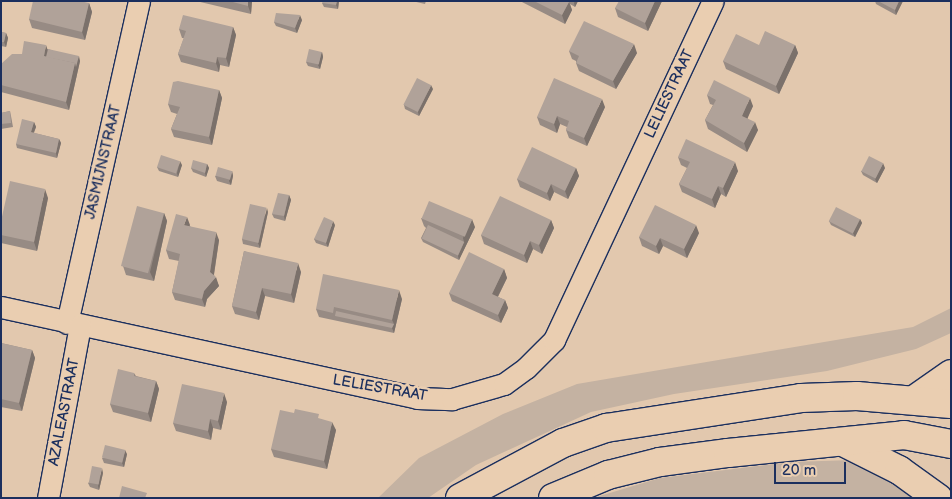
<!DOCTYPE html>
<html>
<head>
<meta charset="utf-8">
<style>
  body { margin:0 }
  #map { position:relative; width:952px; height:499px; overflow:hidden; background:#e2c8ae; font-family:"Balsamiq Sans",sans-serif }
  div>[style] { position:absolute }
  .green>* { inset:0; background:#c4b2a2 }
  .roads { filter:drop-shadow(1px 0 #1b2f5e) drop-shadow(-1px 0 #1b2f5e) drop-shadow(0 1px #1b2f5e) drop-shadow(0 -1px #1b2f5e) }
  .street>* { height:21px; margin:-10.5px; padding:0 10.5px; transform-origin:10.5px; border-radius:10.5px; background:#eaceb1 }
  .highway>* { height:28px; margin:-14px; padding:0 14px; transform-origin:14px; border-radius:14px; background:#eaceb1 }
  .wall>* { inset:0; background:#978b84 }
  .shaded-wall>* { inset:0; background:#7b716b }
  .building>* { inset:0; background:#b0a299; transform-origin:0 0 }
  span { translate:-50% -50%; white-space:nowrap; text-align:center; line-height:1.15; -webkit-text-stroke:5px #eaceb1; paint-order:stroke }
  .street-label { font-size:15px; color:#1b2f5e }
  .frame { position:absolute; inset:0; border:2px solid #1b2f5e; pointer-events:none }
  .scale { position:absolute; left:774px; top:462px; width:72px; height:22px; box-sizing:border-box; border:2px solid #1b2f5e; border-top:0; padding-left:6px; font-size:15px; line-height:18px; white-space:nowrap; color:#1b2f5e; -webkit-text-stroke:4px #eaceb1; paint-order:stroke }
</style>
</head>
<body>
<div id="map">
  <div class="green">
    <i style="clip-path:polygon(951px 308px,951px 333px,916px 349px,827px 371px,674px 394px,591px 412px,476px 465px,428px 498px,378px 498px,419px 458px,503px 414px,577px 384px,913px 327px)"></i>
    <i style="clip-path:polygon(853px 460px,893px 478px,916px 498px,593px 498px,660px 478px,791px 462px)"></i>
  </div>
  <div class="roads">
    <div class="street">
      <i style="left:1px;top:307px;width:426px;rotate:12.3deg"></i>
      <i style="left:417px;top:398px;width:35px;rotate:2deg"></i>
      <i style="left:452px;top:399px;width:54px;rotate:-16.1deg"></i>
      <i style="left:504px;top:384px;width:27px;rotate:-36deg"></i>
      <i style="left:526px;top:368px;width:40px;rotate:-45deg"></i>
      <i style="left:554px;top:340px;width:374px;rotate:-64.9deg"></i>
      <i style="left:67px;top:323px;width:330px;rotate:-77.4deg"></i>
      <i style="left:48px;top:498px;width:175px;rotate:-79.5deg"></i>
    </div>
    <div class="highway">
      <i style="left:914px;top:400px;width:45px;rotate:-35.1deg"></i>
      <i style="left:843px;top:442px;width:63px;rotate:26.6deg"></i>
      <i style="left:899px;top:470px;width:48px;rotate:35.7deg"></i>
      <i style="left:460px;top:498px;width:117px;rotate:-28.1deg"></i>
      <i style="left:563px;top:443px;width:46px;rotate:-19.2deg"></i>
      <i style="left:606px;top:428px;width:197px;rotate:-8.7deg"></i>
      <i style="left:801px;top:398px;width:56px;rotate:-2deg"></i>
      <i style="left:857px;top:396px;width:94px;rotate:4.9deg"></i>
      <i style="left:553px;top:498px;width:60px;rotate:-22.7deg"></i>
      <i style="left:608px;top:475px;width:54px;rotate:-14deg"></i>
      <i style="left:660px;top:462px;width:69px;rotate:-7.5deg"></i>
      <i style="left:728px;top:453px;width:177px;rotate:-5.8deg"></i>
      <i style="left:904px;top:435px;width:48px;rotate:10.8deg"></i>
    </div>
  </div>
  <div class="wall">
    <i style="clip-path:polygon(196px 1px,252px 1px,251px 14px)"></i>
    <i style="clip-path:polygon(339px 1px,338px 9px,324px 7px,322px 3px)"></i>
    <i style="clip-path:polygon(412px 1px,426px 1px,425px 4px)"></i>
    <i style="clip-path:polygon(520px 1px,578px 1px,575px 7px,570px 4px,572px 10px,565px 24px)"></i>
    <i style="clip-path:polygon(662px 1px,648px 31px,618px 17px,615px 8px)"></i>
    <i style="clip-path:polygon(875px 1px,903px 1px,896px 15px,876px 4px)"></i>
    <i style="clip-path:polygon(89px 3px,92px 12px,85px 40px,32px 28px,29px 19px)"></i>
    <i style="clip-path:polygon(302px 20px,297px 33px,276px 26px,274px 22px)"></i>
    <i style="clip-path:polygon(233px 27px,236px 35px,229px 67px,220px 65px,219px 72px,181px 62px,178px 54px,184px 38px,182px 38px,179px 29px)"></i>
    <i style="clip-path:polygon(1px 32px,6px 33px,8px 38px,6px 47px,1px 46px)"></i>
    <i style="clip-path:polygon(759px 45px,795px 45px,798px 53px,779px 94px,726px 69px,723px 61px)"></i>
    <i style="clip-path:polygon(48px 49px,80px 61px,69px 110px,1px 92px,1px 64px,22px 54px)"></i>
    <i style="clip-path:polygon(569px 51px,637px 53px,616px 89px,579px 71px,576px 63px,576px 61px,572px 59px)"></i>
    <i style="clip-path:polygon(322px 52px,323px 57px,320px 69px,308px 66px,306px 62px)"></i>
    <i style="clip-path:polygon(433px 89px,419px 116px,405px 109px,404px 105px)"></i>
    <i style="clip-path:polygon(219px 90px,222px 98px,212px 145px,174px 137px,171px 129px,177px 114px,171px 112px,168px 104px)"></i>
    <i style="clip-path:polygon(707px 95px,753px 106px,747px 118px,758px 130px,747px 152px,708px 129px,705px 120px,713px 105px,710px 104px)"></i>
    <i style="clip-path:polygon(605px 107px,587px 146px,569px 138px,566px 130px,567px 127px,560px 124px,557px 133px,540px 125px,537px 117px)"></i>
    <i style="clip-path:polygon(10px 111px,11px 116px,13px 127px,1px 129px,1px 113px)"></i>
    <i style="clip-path:polygon(34px 122px,36px 127px,34px 133px,59px 139px,61px 143px,57px 158px,17px 148px,16px 144px)"></i>
    <i style="clip-path:polygon(678px 157px,738px 171px,726px 197px,721px 194px,715px 208px,682px 192px,679px 184px,687px 168px,681px 165px)"></i>
    <i style="clip-path:polygon(207px 164px,209px 168px,206px 177px,193px 172px,191px 168px)"></i>
    <i style="clip-path:polygon(182px 165px,178px 177px,159px 171px,157px 167px)"></i>
    <i style="clip-path:polygon(576px 168px,579px 176px,568px 199px,554px 192px,550px 201px,520px 187px,517px 179px)"></i>
    <i style="clip-path:polygon(885px 168px,877px 183px,863px 175px,861px 171px)"></i>
    <i style="clip-path:polygon(232px 171px,233px 176px,231px 185px,217px 181px,215px 176px)"></i>
    <i style="clip-path:polygon(289px 195px,291px 200px,285px 221px,274px 218px,272px 214px)"></i>
    <i style="clip-path:polygon(48px 198px,37px 251px,1px 243px,1px 221px)"></i>
    <i style="clip-path:polygon(268px 212px,260px 248px,243px 244px,242px 239px)"></i>
    <i style="clip-path:polygon(164px 213px,167px 221px,154px 281px,126px 275px,123px 266px)"></i>
    <i style="clip-path:polygon(421px 218px,475px 227px,459px 260px,423px 242px,421px 238px,426px 228px,424px 226px)"></i>
    <i style="clip-path:polygon(860px 219px,862px 223px,855px 237px,831px 225px,829px 221px)"></i>
    <i style="clip-path:polygon(551px 220px,554px 228px,542px 254px,533px 249px,527px 263px,484px 244px,481px 235px)"></i>
    <i style="clip-path:polygon(190px 225px,189px 226px,219px 240px,214px 275px,219px 286px,207px 299px,205px 307px,175px 300px,172px 292px,179px 261px,169px 259px,166px 250px)"></i>
    <i style="clip-path:polygon(335px 225px,328px 247px,316px 243px,314px 239px)"></i>
    <i style="clip-path:polygon(699px 233px,687px 258px,663px 246px,659px 254px,642px 246px,639px 237px)"></i>
    <i style="clip-path:polygon(244px 251px,301px 272px,294px 303px,265px 296px,259px 320px,235px 314px,232px 306px)"></i>
    <i style="clip-path:polygon(504px 269px,507px 278px,498px 297px,505px 300px,508px 308px,501px 323px,452px 301px,449px 293px)"></i>
    <i style="clip-path:polygon(402px 299px,394px 333px,319px 317px,316px 309px)"></i>
    <i style="clip-path:polygon(1px 343px,32px 350px,35px 358px,22px 411px,1px 407px)"></i>
    <i style="clip-path:polygon(134px 373px,136px 376px,156px 381px,159px 389px,151px 422px,113px 412px,110px 404px)"></i>
    <i style="clip-path:polygon(227px 402px,221px 430px,213px 428px,211px 440px,176px 431px,173px 423px)"></i>
    <i style="clip-path:polygon(321px 419px,336px 430px,327px 469px,274px 457px,271px 449px)"></i>
    <i style="clip-path:polygon(127px 454px,124px 467px,104px 463px,102px 458px)"></i>
    <i style="clip-path:polygon(103px 473px,99px 490px,90px 487px,88px 483px)"></i>
  </div>
  <div class="shaded-wall">
    <i style="clip-path:polygon(248px 1px,252px 1px,251px 14px,248px 6px)"></i>
    <i style="clip-path:polygon(337px 1px,339px 1px,338px 9px,336px 5px)"></i>
    <i style="clip-path:polygon(575px 1px,578px 1px,575px 7px,574px 3px)"></i>
    <i style="clip-path:polygon(655px 1px,662px 1px,648px 31px,645px 23px)"></i>
    <i style="clip-path:polygon(899px 1px,903px 1px,896px 15px,895px 10px)"></i>
    <i style="clip-path:polygon(569px 2px,572px 10px,565px 24px,562px 15px)"></i>
    <i style="clip-path:polygon(89px 3px,92px 12px,85px 40px,82px 32px)"></i>
    <i style="clip-path:polygon(300px 15px,302px 20px,297px 33px,295px 28px)"></i>
    <i style="clip-path:polygon(233px 27px,236px 35px,229px 67px,226px 58px)"></i>
    <i style="clip-path:polygon(6px 33px,8px 38px,6px 47px,4px 42px)"></i>
    <i style="clip-path:polygon(634px 44px,637px 53px,616px 89px,613px 81px)"></i>
    <i style="clip-path:polygon(46px 45px,49px 54px,48px 61px,44px 56px)"></i>
    <i style="clip-path:polygon(795px 45px,798px 53px,779px 94px,776px 86px)"></i>
    <i style="clip-path:polygon(322px 52px,323px 57px,320px 69px,318px 65px)"></i>
    <i style="clip-path:polygon(79px 56px,80px 61px,69px 110px,66px 102px,75px 63px)"></i>
    <i style="clip-path:polygon(217px 57px,220px 65px,219px 72px,216px 63px)"></i>
    <i style="clip-path:polygon(431px 85px,433px 89px,419px 116px,418px 112px)"></i>
    <i style="clip-path:polygon(219px 90px,222px 98px,212px 145px,209px 137px)"></i>
    <i style="clip-path:polygon(750px 98px,753px 106px,745px 124px,742px 116px)"></i>
    <i style="clip-path:polygon(602px 99px,605px 107px,587px 146px,584px 138px)"></i>
    <i style="clip-path:polygon(557px 116px,560px 124px,557px 133px,554px 124px)"></i>
    <i style="clip-path:polygon(34px 122px,36px 127px,32px 136px,31px 132px)"></i>
    <i style="clip-path:polygon(755px 122px,758px 130px,747px 152px,744px 143px)"></i>
    <i style="clip-path:polygon(59px 139px,61px 143px,57px 158px,56px 153px)"></i>
    <i style="clip-path:polygon(180px 161px,182px 165px,178px 177px,177px 173px)"></i>
    <i style="clip-path:polygon(735px 162px,738px 171px,726px 197px,723px 188px)"></i>
    <i style="clip-path:polygon(883px 163px,885px 168px,877px 183px,875px 179px)"></i>
    <i style="clip-path:polygon(207px 164px,209px 168px,206px 177px,205px 173px)"></i>
    <i style="clip-path:polygon(576px 168px,579px 176px,568px 199px,565px 191px)"></i>
    <i style="clip-path:polygon(232px 171px,233px 176px,231px 185px,229px 181px)"></i>
    <i style="clip-path:polygon(551px 184px,554px 192px,550px 201px,547px 193px)"></i>
    <i style="clip-path:polygon(718px 186px,721px 194px,715px 208px,712px 199px)"></i>
    <i style="clip-path:polygon(45px 189px,48px 198px,37px 251px,34px 242px)"></i>
    <i style="clip-path:polygon(289px 195px,291px 200px,285px 221px,284px 216px)"></i>
    <i style="clip-path:polygon(267px 208px,268px 212px,260px 248px,258px 243px)"></i>
    <i style="clip-path:polygon(164px 213px,167px 221px,154px 281px,150px 272px)"></i>
    <i style="clip-path:polygon(187px 217px,190px 225px,187px 234px,184px 225px)"></i>
    <i style="clip-path:polygon(472px 219px,475px 227px,459px 260px,458px 256px,464px 242px,463px 238px)"></i>
    <i style="clip-path:polygon(860px 219px,862px 223px,855px 237px,853px 233px)"></i>
    <i style="clip-path:polygon(551px 220px,554px 228px,542px 254px,539px 245px)"></i>
    <i style="clip-path:polygon(333px 221px,335px 225px,328px 247px,326px 243px)"></i>
    <i style="clip-path:polygon(696px 225px,699px 233px,687px 258px,684px 249px)"></i>
    <i style="clip-path:polygon(216px 232px,219px 240px,213px 280px,210px 272px)"></i>
    <i style="clip-path:polygon(660px 238px,663px 246px,659px 254px,656px 246px)"></i>
    <i style="clip-path:polygon(530px 241px,533px 249px,527px 263px,524px 255px)"></i>
    <i style="clip-path:polygon(298px 263px,301px 272px,294px 303px,291px 294px)"></i>
    <i style="clip-path:polygon(504px 269px,507px 278px,495px 302px,492px 294px)"></i>
    <i style="clip-path:polygon(216px 277px,219px 286px,207px 299px,205px 307px,202px 299px,204px 291px)"></i>
    <i style="clip-path:polygon(262px 288px,265px 296px,259px 320px,256px 312px)"></i>
    <i style="clip-path:polygon(399px 290px,402px 299px,394px 333px,392px 328px,394px 324px,392px 320px)"></i>
    <i style="clip-path:polygon(505px 300px,508px 308px,501px 323px,498px 315px)"></i>
    <i style="clip-path:polygon(32px 350px,35px 358px,22px 411px,19px 403px)"></i>
    <i style="clip-path:polygon(156px 381px,159px 389px,151px 422px,148px 413px)"></i>
    <i style="clip-path:polygon(224px 393px,227px 402px,221px 430px,218px 421px)"></i>
    <i style="clip-path:polygon(210px 419px,213px 428px,211px 440px,208px 431px)"></i>
    <i style="clip-path:polygon(332px 422px,336px 430px,327px 469px,324px 461px)"></i>
    <i style="clip-path:polygon(125px 450px,127px 454px,124px 467px,122px 463px)"></i>
    <i style="clip-path:polygon(102px 468px,103px 473px,99px 490px,98px 486px)"></i>
  </div>
  <div class="building">
    <i style="clip-path:polygon(33px 1px,80px 1px,89px 3px,82px 32px,29px 19px)"></i>
    <i style="clip-path:polygon(229px 1px,248px 1px,248px 6px)"></i>
    <i style="clip-path:polygon(323px 1px,337px 1px,336px 5px,322px 3px)"></i>
    <i style="clip-path:polygon(534px 1px,568px 1px,569px 2px,562px 15px)"></i>
    <i style="clip-path:polygon(619px 1px,655px 1px,645px 23px,615px 8px)"></i>
    <i style="clip-path:polygon(878px 1px,899px 1px,895px 10px)"></i>
    <i style="clip-path:polygon(276px 13px,300px 15px,295px 28px,274px 22px)"></i>
    <i style="clip-path:polygon(183px 15px,233px 27px,226px 58px,217px 57px,216px 63px,178px 54px,186px 31px,179px 29px)"></i>
    <i style="clip-path:polygon(584px 21px,634px 44px,613px 81px,576px 63px,579px 56px,569px 51px)"></i>
    <i style="clip-path:polygon(765px 31px,795px 45px,776px 86px,723px 61px,736px 34px,759px 45px)"></i>
    <i style="clip-path:polygon(1px 32px,6px 33px,4px 42px,1px 42px)"></i>
    <i style="clip-path:polygon(24px 41px,46px 45px,44px 56px,75px 63px,66px 102px,1px 85px,1px 64px,12px 54px,22px 54px)"></i>
    <i style="clip-path:polygon(48px 49px,79px 56px,76px 67px,75px 63px,46px 57px)"></i>
    <i style="left:309px;top:49px;width:13px;height:13px;rotate:13deg"></i>
    <i style="left:417px;top:78px;width:16px;height:30px;rotate:27deg"></i>
    <i style="clip-path:polygon(554px 78px,602px 99px,584px 138px,566px 130px,569px 121px,557px 116px,554px 124px,537px 117px)"></i>
    <i style="clip-path:polygon(714px 80px,750px 98px,742px 116px,755px 122px,744px 143px,705px 120px,716px 100px,707px 95px)"></i>
    <i style="clip-path:polygon(178px 81px,219px 90px,209px 137px,171px 129px,180px 107px,168px 104px,173px 82px)"></i>
    <i style="clip-path:polygon(10px 111px,11px 123px,1px 124px,1px 113px)"></i>
    <i style="clip-path:polygon(22px 119px,34px 122px,31px 132px,59px 139px,56px 153px,16px 144px)"></i>
    <i style="clip-path:polygon(686px 139px,735px 162px,723px 188px,718px 186px,712px 199px,679px 184px,690px 162px,678px 157px)"></i>
    <i style="clip-path:polygon(532px 147px,576px 168px,565px 191px,551px 184px,547px 193px,517px 179px)"></i>
    <i style="left:161px;top:155px;width:20px;height:13px;rotate:18deg"></i>
    <i style="left:869px;top:156px;width:16px;height:17px;rotate:27deg"></i>
    <i style="clip-path:polygon(193px 160px,207px 164px,205px 173px,191px 168px)"></i>
    <i style="left:218px;top:167px;width:15px;height:9px;rotate:16deg"></i>
    <i style="clip-path:polygon(10px 181px,45px 189px,34px 242px,1px 235px,1px 221px)"></i>
    <i style="clip-path:polygon(278px 193px,289px 195px,284px 216px,272px 214px)"></i>
    <i style="clip-path:polygon(500px 196px,551px 220px,539px 245px,530px 241px,524px 255px,481px 235px)"></i>
    <i style="left:429px;top:201px;width:47px;height:19px;rotate:23deg"></i>
    <i style="left:250px;top:204px;width:17px;height:36px;rotate:13deg"></i>
    <i style="clip-path:polygon(655px 205px,696px 225px,684px 249px,660px 238px,656px 246px,639px 237px)"></i>
    <i style="left:137px;top:206px;width:28px;height:62px;rotate:15deg"></i>
    <i style="left:836px;top:207px;width:27px;height:16px;rotate:27deg"></i>
    <i style="clip-path:polygon(176px 214px,187px 217px,184px 225px,216px 232px,210px 272px,216px 277px,204px 291px,202px 299px,172px 292px,180px 254px,166px 250px)"></i>
    <i style="clip-path:polygon(324px 217px,333px 221px,326px 243px,314px 239px)"></i>
    <i style="left:428px;top:225px;width:40px;height:15px;rotate:25deg"></i>
    <i style="clip-path:polygon(244px 251px,298px 263px,291px 294px,262px 288px,256px 312px,232px 306px)"></i>
    <i style="clip-path:polygon(469px 252px,504px 269px,492px 294px,505px 300px,498px 315px,449px 293px)"></i>
    <i style="clip-path:polygon(323px 274px,399px 290px,392px 320px,334px 307px,333px 313px,316px 309px)"></i>
    <i style="clip-path:polygon(336px 311px,394px 324px,392px 328px,335px 316px)"></i>
    <i style="clip-path:polygon(1px 343px,32px 350px,19px 403px,1px 399px)"></i>
    <i style="clip-path:polygon(118px 369px,134px 373px,134px 376px,156px 381px,148px 413px,110px 404px)"></i>
    <i style="clip-path:polygon(182px 384px,224px 393px,218px 421px,210px 419px,208px 431px,173px 423px)"></i>
    <i style="clip-path:polygon(295px 409px,319px 414px,318px 418px,332px 422px,324px 461px,271px 449px,280px 410px,294px 413px)"></i>
    <i style="left:105px;top:445px;width:21px;height:13px;rotate:14deg"></i>
    <i style="left:92px;top:466px;width:10px;height:17px;rotate:11deg"></i>
    <i style="clip-path:polygon(122px 486px,147px 493px,145px 498px,119px 498px)"></i>
  </div>
  <div class="street-label">
    <span style="left:669px;top:94px;rotate:-65deg">LELIESTRAAT</span>
    <span style="left:103px;top:162px;rotate:-77deg">JASMIJNSTRAAT</span>
    <span style="left:380px;top:388px;rotate:10deg">LELIESTRAAT</span>
    <span style="left:64px;top:412px;rotate:-79deg">AZALEASTRAAT</span>
  </div>
  <div class="frame"></div>
  <div class="scale">20 m</div>
</div>
</body>
</html>
